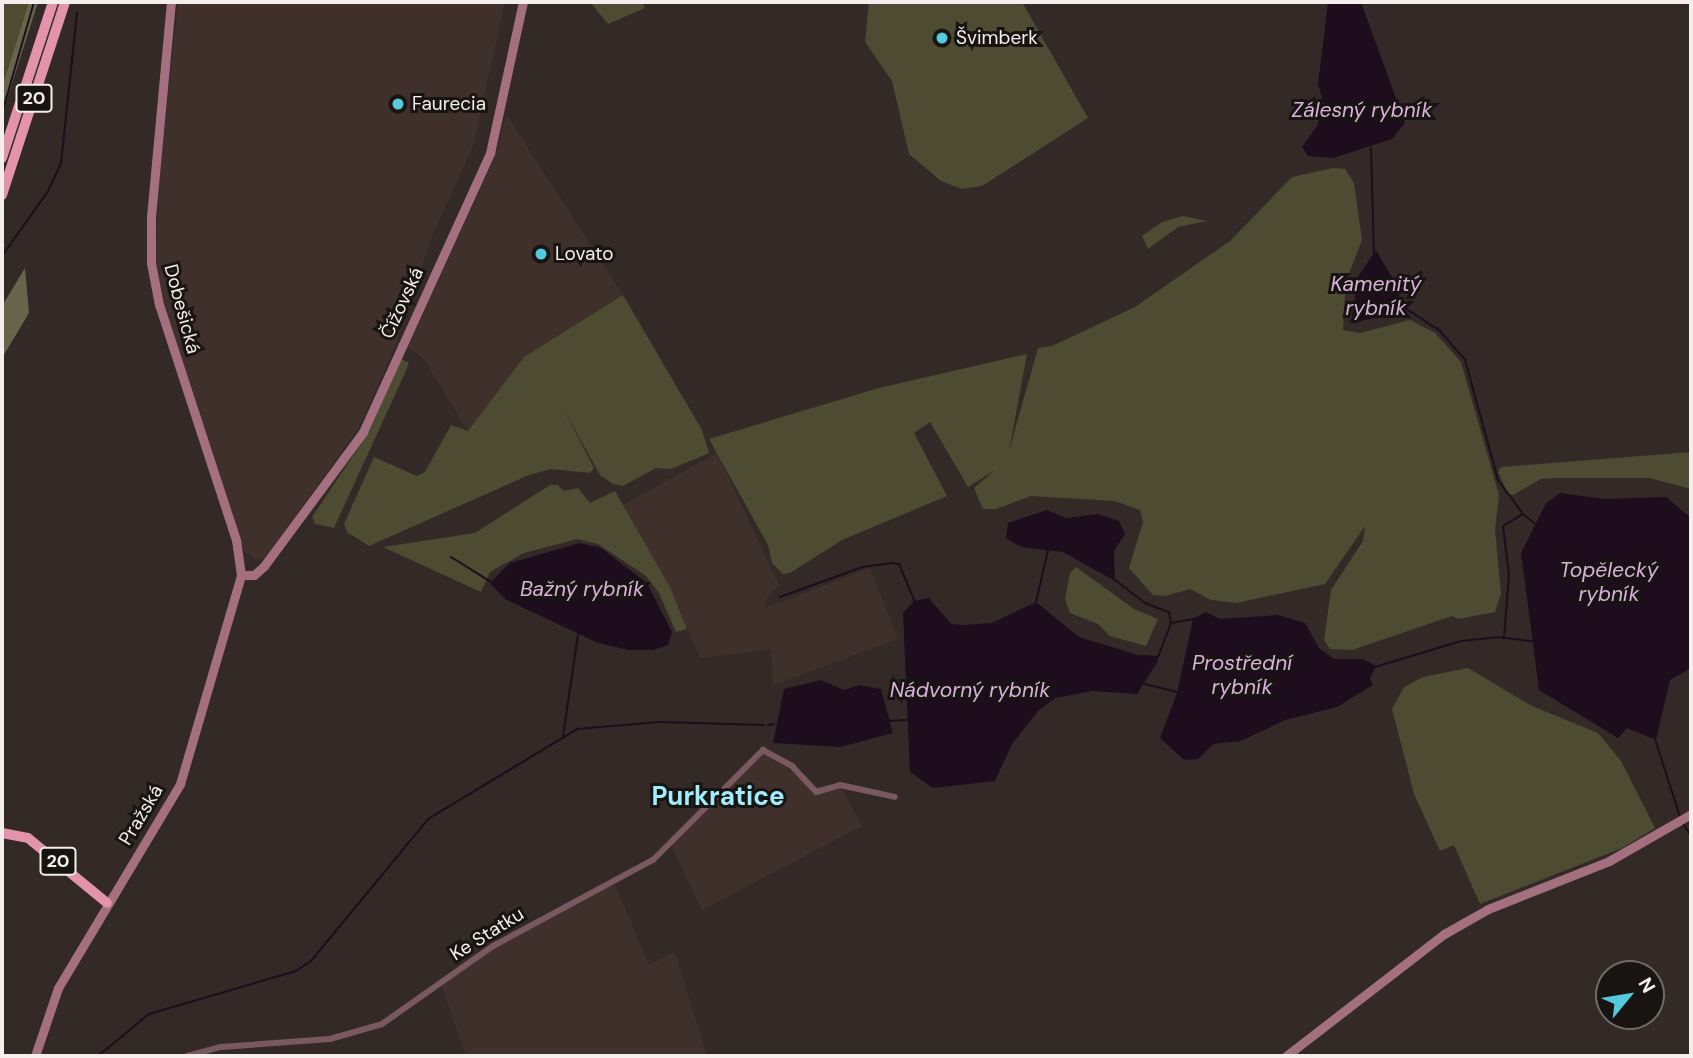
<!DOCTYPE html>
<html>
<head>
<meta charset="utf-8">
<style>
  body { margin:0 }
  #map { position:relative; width:1693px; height:1058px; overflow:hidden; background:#332a27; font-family:"DM Sans",sans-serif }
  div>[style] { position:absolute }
  .built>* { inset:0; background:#40302c }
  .green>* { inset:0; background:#4d4b32 }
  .forest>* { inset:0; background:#666449 }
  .water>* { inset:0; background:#1d0d1d }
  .stream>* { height:2px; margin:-1px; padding:0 1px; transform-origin:1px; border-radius:1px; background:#1d0d1d }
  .street>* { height:6px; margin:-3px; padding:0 3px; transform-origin:3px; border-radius:3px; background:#795862 }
  .secondary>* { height:9px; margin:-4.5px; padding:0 4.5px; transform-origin:4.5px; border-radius:4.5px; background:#a4707f }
  .highway>* { height:10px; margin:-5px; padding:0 5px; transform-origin:5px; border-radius:5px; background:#e393ab }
  .dots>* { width:19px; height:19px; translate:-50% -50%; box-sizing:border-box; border:4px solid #181412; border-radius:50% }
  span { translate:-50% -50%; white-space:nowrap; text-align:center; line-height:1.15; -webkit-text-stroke:6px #181412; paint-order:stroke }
  .shield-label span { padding:2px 5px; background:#181412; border:2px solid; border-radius:5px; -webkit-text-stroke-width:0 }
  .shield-label { font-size:18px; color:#f4eeec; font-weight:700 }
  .poi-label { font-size:19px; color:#f4eeec }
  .left { translate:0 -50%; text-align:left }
  .street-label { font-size:19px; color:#f4eeec }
  .water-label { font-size:21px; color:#dab2db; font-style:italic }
  .district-label { font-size:26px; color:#9feefd; font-weight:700 }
  .frame { position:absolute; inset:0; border:4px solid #f4eeec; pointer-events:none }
  .north { position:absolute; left:1595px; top:960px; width:70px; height:70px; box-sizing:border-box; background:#181412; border:2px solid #706b69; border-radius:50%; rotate:60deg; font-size:19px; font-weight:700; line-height:28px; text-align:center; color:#f4eeec }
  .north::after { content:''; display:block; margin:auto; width:24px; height:32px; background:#54cadd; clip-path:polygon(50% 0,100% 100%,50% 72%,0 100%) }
</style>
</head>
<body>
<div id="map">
  <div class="built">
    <i style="clip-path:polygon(178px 2px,505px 2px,473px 146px,433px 234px,394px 349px,358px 429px,266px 557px,256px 560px,244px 551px,163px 304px,155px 264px,160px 172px)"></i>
    <i style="clip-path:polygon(506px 114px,623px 295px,524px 357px,468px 431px,423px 358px,408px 347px,495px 157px)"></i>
    <i style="clip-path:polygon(717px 453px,779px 585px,767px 598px,765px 608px,870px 568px,898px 639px,773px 685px,771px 649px,700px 658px,670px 587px,623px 505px)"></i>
    <i style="clip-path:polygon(763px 750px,814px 787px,840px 785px,862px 826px,702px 910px,669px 842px)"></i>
    <i style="clip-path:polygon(613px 880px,649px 965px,675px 952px,707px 1056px,466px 1056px,440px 982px,493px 946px)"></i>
  </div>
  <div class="green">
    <i style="clip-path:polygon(2px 2px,29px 2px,2px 87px)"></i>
    <i style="clip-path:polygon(590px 2px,642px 2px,645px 8px,608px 24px)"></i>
    <i style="clip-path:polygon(869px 2px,1022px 2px,1088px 118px,982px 186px,962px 189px,941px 181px,909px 154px,892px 81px,865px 42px)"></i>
    <i style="clip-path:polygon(1333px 168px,1345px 169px,1354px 183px,1362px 240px,1346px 281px,1343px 330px,1360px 333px,1410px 320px,1435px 333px,1461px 362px,1499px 495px,1495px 530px,1501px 594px,1495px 612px,1458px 619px,1452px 616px,1352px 650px,1330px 649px,1324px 640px,1331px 590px,1363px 541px,1365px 526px,1325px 584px,1236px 603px,1211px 600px,1190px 589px,1165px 596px,1153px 595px,1129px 568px,1143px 522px,1140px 510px,1115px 501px,1031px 496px,996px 509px,983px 509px,974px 488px,995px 470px,968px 487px,930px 422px,914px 433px,947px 496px,842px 540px,790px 573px,783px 574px,772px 563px,768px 545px,709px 439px,879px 388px,1027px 354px,1009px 451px,1038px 348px,1052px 346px,1135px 307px,1230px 241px,1292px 177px)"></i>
    <i style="clip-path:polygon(1183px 216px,1207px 221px,1178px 227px,1148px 249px,1142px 236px,1162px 222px)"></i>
    <i style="clip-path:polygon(623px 295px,702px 430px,709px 453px,671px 469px,656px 468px,623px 486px,613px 484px,600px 475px,563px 408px,594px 468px,590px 473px,551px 469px,529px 475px,369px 546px,347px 532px,344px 524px,374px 457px,417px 476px,425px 472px,451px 425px,468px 431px,524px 357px)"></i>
    <i style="clip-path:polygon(401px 359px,409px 363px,405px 373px,334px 528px,315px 524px,312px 517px,369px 432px)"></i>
    <i style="clip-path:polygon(1691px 452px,1691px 489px,1650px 478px,1554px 478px,1541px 479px,1513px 495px,1508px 494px,1498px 472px,1501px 467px)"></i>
    <i style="clip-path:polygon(550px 485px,558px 485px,564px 491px,578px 488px,590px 503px,615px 491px,670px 587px,687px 629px,676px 632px,659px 593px,646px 576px,598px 544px,577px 539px,524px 553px,490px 572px,481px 592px,383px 547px,475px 533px)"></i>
    <i style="clip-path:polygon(1076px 567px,1134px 609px,1158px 619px,1146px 646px,1110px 636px,1098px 624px,1070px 613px,1065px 599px,1070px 573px)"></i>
    <i style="clip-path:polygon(1468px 668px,1532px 706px,1598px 733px,1621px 761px,1655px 828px,1622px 848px,1480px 904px,1454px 845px,1440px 851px,1414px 794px,1392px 709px,1404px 687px,1423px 677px)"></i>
  </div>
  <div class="forest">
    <i style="clip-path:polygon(29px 2px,38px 2px,2px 115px,2px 87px)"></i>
    <i style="clip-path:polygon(25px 268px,29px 313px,2px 358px,2px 306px)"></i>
  </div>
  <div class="water">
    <i style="clip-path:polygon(1328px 2px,1361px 2px,1405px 123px,1392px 139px,1333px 158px,1308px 156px,1302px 147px,1317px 126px,1324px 105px,1318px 84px)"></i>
    <i style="clip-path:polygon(1376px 250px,1397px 286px,1402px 312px,1356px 322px,1352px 315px,1359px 275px)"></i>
    <i style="clip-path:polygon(1560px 493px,1605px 499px,1666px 497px,1691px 518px,1691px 668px,1670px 680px,1656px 740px,1627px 728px,1618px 738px,1539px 690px,1521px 553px,1546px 503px)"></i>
    <i style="clip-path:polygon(1047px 510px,1066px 518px,1098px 514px,1119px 521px,1125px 534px,1114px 551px,1115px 581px,1063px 552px,1021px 547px,1006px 538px,1008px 523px)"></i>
    <i style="clip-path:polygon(580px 543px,601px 548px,647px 583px,672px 632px,668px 645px,653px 650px,629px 650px,598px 643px,505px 599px,490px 583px,510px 563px)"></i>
    <i style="clip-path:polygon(929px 598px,951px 624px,965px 625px,992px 623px,1036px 602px,1079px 637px,1138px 655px,1158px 656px,1158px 661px,1137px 694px,1092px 691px,1055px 698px,1039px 710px,1012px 744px,995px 781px,933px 788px,910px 772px,903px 613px,914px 601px)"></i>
    <i style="clip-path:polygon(1206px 612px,1220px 619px,1278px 615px,1305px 623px,1319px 648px,1334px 659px,1363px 659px,1376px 666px,1370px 678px,1373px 685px,1337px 707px,1285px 720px,1241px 741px,1213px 744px,1198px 759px,1184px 760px,1160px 738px,1177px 693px,1193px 619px)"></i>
    <i style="clip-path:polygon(821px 680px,844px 690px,860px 685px,881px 689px,893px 733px,840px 747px,773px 743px,784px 689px)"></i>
  </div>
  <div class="stream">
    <i style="left:2px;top:113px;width:116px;rotate:-73.9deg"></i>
    <i style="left:1371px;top:148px;width:106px;rotate:88.4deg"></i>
    <i style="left:2px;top:256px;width:80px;rotate:-54.7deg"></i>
    <i style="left:48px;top:191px;width:31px;rotate:-65deg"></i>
    <i style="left:61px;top:163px;width:151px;rotate:-83.9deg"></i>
    <i style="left:1402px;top:306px;width:45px;rotate:33.3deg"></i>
    <i style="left:1440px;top:331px;width:38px;rotate:49deg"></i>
    <i style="left:1465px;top:360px;width:124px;rotate:74.6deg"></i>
    <i style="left:1498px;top:480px;width:42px;rotate:53.7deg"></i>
    <i style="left:451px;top:557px;width:47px;rotate:32deg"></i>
    <i style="left:1114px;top:579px;width:39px;rotate:38deg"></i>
    <i style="left:1145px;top:603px;width:26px;rotate:21deg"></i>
    <i style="left:1169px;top:612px;width:11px;rotate:80deg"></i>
    <i style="left:780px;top:597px;width:88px;rotate:-19.9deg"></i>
    <i style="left:863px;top:567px;width:29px;rotate:-8deg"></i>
    <i style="left:892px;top:563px;width:7px;rotate:8deg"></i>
    <i style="left:899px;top:564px;width:41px;rotate:67.2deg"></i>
    <i style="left:1036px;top:602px;width:53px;rotate:-77deg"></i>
    <i style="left:1504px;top:637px;width:62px;rotate:-85.4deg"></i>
    <i style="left:1509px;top:575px;width:49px;rotate:-97deg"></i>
    <i style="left:1503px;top:526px;width:23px;rotate:-31deg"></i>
    <i style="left:1523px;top:514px;width:19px;rotate:39deg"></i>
    <i style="left:1158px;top:657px;width:36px;rotate:-69deg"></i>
    <i style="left:1171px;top:623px;width:23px;rotate:-10deg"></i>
    <i style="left:1375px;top:667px;width:90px;rotate:-16.8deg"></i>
    <i style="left:1461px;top:641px;width:36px;rotate:-6deg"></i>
    <i style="left:1497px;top:637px;width:39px;rotate:7deg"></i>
    <i style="left:1145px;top:684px;width:33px;rotate:14deg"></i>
    <i style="left:888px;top:721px;width:19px;rotate:-3deg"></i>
    <i style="left:768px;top:725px;width:6px;rotate:-9deg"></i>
    <i style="left:563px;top:736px;width:102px;rotate:-81.6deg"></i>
    <i style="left:1655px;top:739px;width:82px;rotate:72.2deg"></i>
    <i style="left:1682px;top:822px;width:17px;rotate:57deg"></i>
    <i style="left:98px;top:1056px;width:66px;rotate:-39.5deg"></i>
    <i style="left:149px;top:1014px;width:153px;rotate:-16.3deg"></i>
    <i style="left:296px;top:971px;width:18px;rotate:-34deg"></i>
    <i style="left:311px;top:961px;width:184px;rotate:-50.5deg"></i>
    <i style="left:428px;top:819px;width:174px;rotate:-31.1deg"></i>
    <i style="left:577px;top:729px;width:83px;rotate:-4.8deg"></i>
    <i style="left:660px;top:722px;width:104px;rotate:1.7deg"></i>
  </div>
  <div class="street">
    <i style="left:187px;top:1056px;width:35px;rotate:-15deg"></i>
    <i style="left:221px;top:1047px;width:109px;rotate:-4.2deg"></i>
    <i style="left:330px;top:1039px;width:54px;rotate:-16.1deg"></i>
    <i style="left:382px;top:1024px;width:136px;rotate:-35.1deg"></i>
    <i style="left:493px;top:946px;width:182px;rotate:-28.3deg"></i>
    <i style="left:653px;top:860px;width:156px;rotate:-45deg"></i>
    <i style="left:763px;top:750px;width:33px;rotate:29deg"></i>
    <i style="left:792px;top:766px;width:35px;rotate:47deg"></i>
    <i style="left:816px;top:792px;width:25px;rotate:-16deg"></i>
    <i style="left:840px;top:785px;width:56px;rotate:12.3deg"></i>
  </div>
  <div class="secondary">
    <i style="left:241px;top:575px;width:13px"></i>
    <i style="left:254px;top:575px;width:13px;rotate:-42deg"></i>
    <i style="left:264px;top:566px;width:167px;rotate:-53.5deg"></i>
    <i style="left:363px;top:432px;width:307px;rotate:-65.5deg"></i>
    <i style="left:490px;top:153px;width:155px;rotate:-77.7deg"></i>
    <i style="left:35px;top:1056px;width:72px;rotate:-71.3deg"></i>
    <i style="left:58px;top:988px;width:238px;rotate:-59.1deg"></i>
    <i style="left:180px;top:784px;width:218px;rotate:-73.7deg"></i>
    <i style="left:241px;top:575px;width:35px;rotate:-98deg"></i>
    <i style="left:236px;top:540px;width:247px;rotate:-108.1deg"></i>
    <i style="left:159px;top:305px;width:43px;rotate:-100.8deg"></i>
    <i style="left:151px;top:263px;width:46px;rotate:-90deg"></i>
    <i style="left:151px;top:217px;width:216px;rotate:-84.7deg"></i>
    <i style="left:1286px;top:1056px;width:200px;rotate:-37.7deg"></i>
    <i style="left:1444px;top:934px;width:51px;rotate:-29.6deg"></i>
    <i style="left:1488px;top:909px;width:130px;rotate:-21.6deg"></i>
    <i style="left:1609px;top:861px;width:95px;rotate:-29.8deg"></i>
  </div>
  <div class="highway">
    <i style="left:2px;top:158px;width:164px;rotate:-71.9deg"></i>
    <i style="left:2px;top:195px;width:203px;rotate:-71.9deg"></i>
    <i style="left:2px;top:833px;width:26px;rotate:11deg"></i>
    <i style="left:28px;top:838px;width:102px;rotate:39.4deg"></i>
  </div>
  <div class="dots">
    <i style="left:942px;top:38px;background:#54cadd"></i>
    <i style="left:398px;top:104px;background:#54cadd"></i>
    <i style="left:541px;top:254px;background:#54cadd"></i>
  </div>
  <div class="shield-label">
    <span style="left:34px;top:98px">20</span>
    <span style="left:58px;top:861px">20</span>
  </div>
  <div class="poi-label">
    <span class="left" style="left:956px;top:38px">Švimberk</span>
    <span class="left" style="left:412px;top:104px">Faurecia</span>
    <span class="left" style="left:555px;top:254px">Lovato</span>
  </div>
  <div class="street-label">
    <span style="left:402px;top:303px;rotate:-65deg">Čížovská</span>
    <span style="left:182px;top:309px;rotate:75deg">Dobešická</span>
    <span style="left:141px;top:815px;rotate:-59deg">Pražská</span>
    <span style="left:487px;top:934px;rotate:-32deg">Ke Statku</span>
  </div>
  <div class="water-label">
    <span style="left:1362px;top:110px">Zálesný rybník</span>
    <span style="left:1376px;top:296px">Kamenitý<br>rybník</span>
    <span style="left:1609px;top:582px">Topělecký<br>rybník</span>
    <span style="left:582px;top:589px">Bažný rybník</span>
    <span style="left:1242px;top:675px">Prostřední<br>rybník</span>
    <span style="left:970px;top:690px">Nádvorný rybník</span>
  </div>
  <div class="district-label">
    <span style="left:718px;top:797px">Purkratice</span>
  </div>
  <div class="frame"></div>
  <div class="north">N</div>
</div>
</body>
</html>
